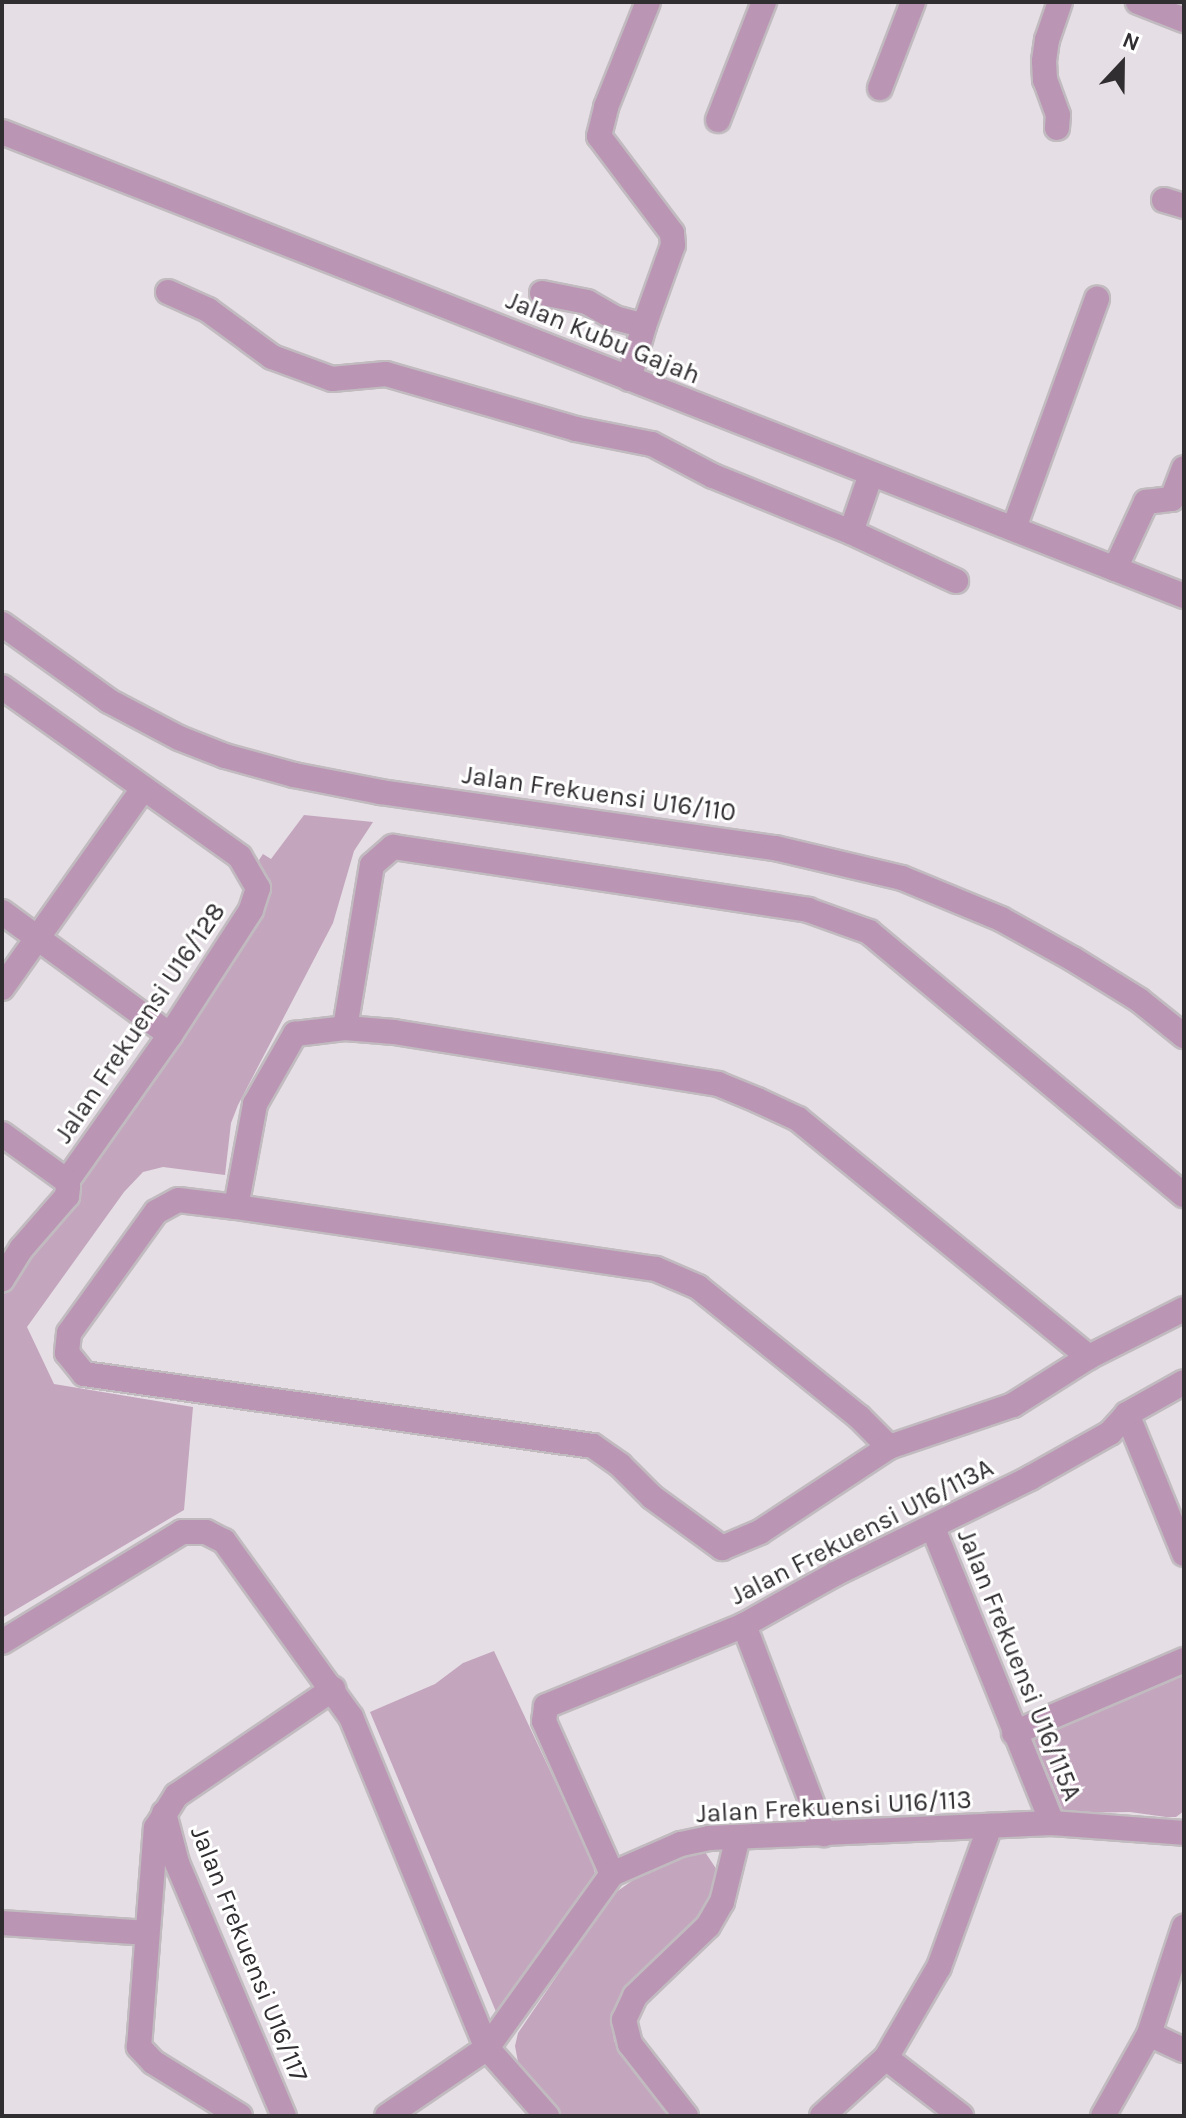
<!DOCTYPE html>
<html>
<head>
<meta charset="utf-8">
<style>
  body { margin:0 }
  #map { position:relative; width:1186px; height:2118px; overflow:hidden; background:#e5dee4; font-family:Karla,sans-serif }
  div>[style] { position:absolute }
  .green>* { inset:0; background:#c3a6bd }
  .roads { filter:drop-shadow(2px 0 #c1bbc0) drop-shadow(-2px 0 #c1bbc0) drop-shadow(0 2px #c1bbc0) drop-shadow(0 -2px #c1bbc0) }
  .minor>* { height:24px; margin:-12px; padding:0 12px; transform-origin:12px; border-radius:12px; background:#bb95b4 }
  span { translate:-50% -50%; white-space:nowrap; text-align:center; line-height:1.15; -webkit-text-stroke:6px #fff; paint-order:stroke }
  .street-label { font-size:26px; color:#312e31 }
  .frame { position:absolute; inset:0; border:4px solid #312e31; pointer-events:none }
  .north { position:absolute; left:1082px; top:24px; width:80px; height:80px; -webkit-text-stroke:6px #fff; paint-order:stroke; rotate:22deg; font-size:22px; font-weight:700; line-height:32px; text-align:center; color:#312e31 }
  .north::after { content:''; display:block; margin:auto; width:28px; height:36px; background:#312e31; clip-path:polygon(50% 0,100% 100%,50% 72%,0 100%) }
</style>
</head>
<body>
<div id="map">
  <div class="green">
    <i style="clip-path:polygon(304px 815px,373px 822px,354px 851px,333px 923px,238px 1105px,231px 1123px,225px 1175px,163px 1167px,143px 1172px,124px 1192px,27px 1327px,54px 1384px,193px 1407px,184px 1510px,2px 1618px,2px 1277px,264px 913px,268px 898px,259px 860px,263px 854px,271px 859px)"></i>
    <i style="clip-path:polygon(494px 1651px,590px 1856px,595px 1873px,518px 1995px,497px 2014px,370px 1712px,435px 1684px,463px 1663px)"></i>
    <i style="clip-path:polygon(1184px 1670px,1184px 1811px,1176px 1817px,1166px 1817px,1130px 1812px,1064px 1813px,1034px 1740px,1037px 1734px)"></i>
    <i style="clip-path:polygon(697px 1850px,705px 1852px,719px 1873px,708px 1900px,697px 1921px,621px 1995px,615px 2006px,613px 2030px,614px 2041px,673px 2116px,560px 2116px,519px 2067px,515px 2046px,518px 2033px,612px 1895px,646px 1871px)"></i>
  </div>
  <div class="roads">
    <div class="minor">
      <i style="left:1138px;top:2px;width:49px;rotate:21.4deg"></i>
      <i style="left:880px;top:88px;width:92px;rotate:-69deg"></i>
      <i style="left:718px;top:120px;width:127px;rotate:-68.7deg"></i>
      <i style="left:1057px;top:128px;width:13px;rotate:-86deg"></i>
      <i style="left:1058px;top:115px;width:37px;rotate:-110deg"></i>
      <i style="left:1045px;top:80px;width:19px;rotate:-93deg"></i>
      <i style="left:1044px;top:61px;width:21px;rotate:-82deg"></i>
      <i style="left:1047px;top:40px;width:40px;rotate:-71.1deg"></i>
      <i style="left:2px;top:132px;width:1270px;rotate:21.43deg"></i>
      <i style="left:1164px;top:200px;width:21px;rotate:17deg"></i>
      <i style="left:168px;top:292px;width:44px;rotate:24.2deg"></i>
      <i style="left:208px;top:310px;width:79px;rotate:36.3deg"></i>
      <i style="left:272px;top:357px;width:64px;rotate:20.1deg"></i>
      <i style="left:332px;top:379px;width:54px;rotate:-5.3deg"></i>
      <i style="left:386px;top:374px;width:198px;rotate:16.1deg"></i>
      <i style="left:576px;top:429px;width:77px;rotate:11.2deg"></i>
      <i style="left:652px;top:444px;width:69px;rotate:27.7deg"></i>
      <i style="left:713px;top:476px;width:149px;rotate:22.1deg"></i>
      <i style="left:851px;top:532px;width:61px;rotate:-71deg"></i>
      <i style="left:542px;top:293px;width:46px;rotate:11.3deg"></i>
      <i style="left:587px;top:302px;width:32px;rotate:30deg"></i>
      <i style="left:615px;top:318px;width:30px;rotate:15deg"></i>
      <i style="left:644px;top:326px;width:55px;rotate:105.8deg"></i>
      <i style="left:644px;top:326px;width:86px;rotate:-70.3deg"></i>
      <i style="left:673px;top:245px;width:12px;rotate:-95deg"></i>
      <i style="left:672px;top:233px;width:121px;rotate:-127deg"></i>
      <i style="left:599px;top:136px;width:30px;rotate:-76deg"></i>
      <i style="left:606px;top:107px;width:113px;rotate:-68.2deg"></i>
      <i style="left:1014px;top:528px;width:244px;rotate:-70.1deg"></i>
      <i style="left:851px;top:532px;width:116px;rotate:25deg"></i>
      <i style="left:1115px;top:569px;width:74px;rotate:-65.2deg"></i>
      <i style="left:1146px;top:502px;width:26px;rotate:-7deg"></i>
      <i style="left:1172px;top:499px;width:33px;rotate:-69deg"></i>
      <i style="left:2px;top:624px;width:132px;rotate:35.7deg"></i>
      <i style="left:109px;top:701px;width:79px;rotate:27.9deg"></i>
      <i style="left:179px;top:738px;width:49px;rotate:21.4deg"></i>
      <i style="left:225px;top:756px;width:72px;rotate:15.4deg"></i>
      <i style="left:294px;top:775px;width:89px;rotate:11.1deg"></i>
      <i style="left:381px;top:792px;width:398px;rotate:8.1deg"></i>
      <i style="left:775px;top:848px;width:130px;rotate:13.3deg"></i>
      <i style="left:902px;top:878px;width:107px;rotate:22.5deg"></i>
      <i style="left:1001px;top:919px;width:82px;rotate:29.1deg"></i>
      <i style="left:1073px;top:959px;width:78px;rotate:31.8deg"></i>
      <i style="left:1139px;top:1000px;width:58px;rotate:38.7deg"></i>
      <i style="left:2px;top:687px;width:292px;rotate:35.5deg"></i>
      <i style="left:240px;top:857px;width:36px;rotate:60deg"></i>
      <i style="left:258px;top:888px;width:23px;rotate:108deg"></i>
      <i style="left:251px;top:910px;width:149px;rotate:122.9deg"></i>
      <i style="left:170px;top:1035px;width:179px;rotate:125.2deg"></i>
      <i style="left:2px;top:912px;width:208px;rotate:36.2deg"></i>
      <i style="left:2px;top:988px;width:242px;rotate:-54.7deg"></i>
      <i style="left:345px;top:1028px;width:49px;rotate:4.7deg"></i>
      <i style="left:394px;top:1032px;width:328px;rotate:9.1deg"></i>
      <i style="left:718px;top:1084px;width:42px;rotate:22.3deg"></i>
      <i style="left:757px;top:1100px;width:45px;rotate:24.9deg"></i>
      <i style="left:798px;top:1119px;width:376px;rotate:39.3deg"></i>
      <i style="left:2px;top:1134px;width:80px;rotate:35.9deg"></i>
      <i style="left:67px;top:1181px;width:6px;rotate:81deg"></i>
      <i style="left:68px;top:1187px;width:9px;rotate:96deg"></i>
      <i style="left:67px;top:1196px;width:70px;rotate:131deg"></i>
      <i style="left:21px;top:1249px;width:36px;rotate:122deg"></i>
      <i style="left:236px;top:1207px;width:105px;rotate:-79.5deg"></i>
      <i style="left:255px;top:1104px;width:81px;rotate:-60.3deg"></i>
      <i style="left:295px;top:1034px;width:50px;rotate:-6.8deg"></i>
      <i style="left:345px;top:1028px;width:165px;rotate:-80.6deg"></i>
      <i style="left:372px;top:865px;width:28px;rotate:-41deg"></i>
      <i style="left:393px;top:847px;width:420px;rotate:8.6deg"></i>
      <i style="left:808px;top:910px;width:65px;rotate:19.8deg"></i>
      <i style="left:869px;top:932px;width:410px;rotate:39.9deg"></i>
      <i style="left:1127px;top:1414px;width:151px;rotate:67.8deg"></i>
      <i style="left:889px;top:1447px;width:42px;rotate:-135deg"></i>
      <i style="left:859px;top:1417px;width:207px;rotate:-141.1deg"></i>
      <i style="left:698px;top:1287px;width:46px;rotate:-156.8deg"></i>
      <i style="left:656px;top:1269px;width:425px;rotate:-171.6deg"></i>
      <i style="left:236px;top:1207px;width:58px;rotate:-173.1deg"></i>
      <i style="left:178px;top:1200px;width:25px;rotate:151deg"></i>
      <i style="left:156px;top:1212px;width:149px;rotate:125.7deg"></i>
      <i style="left:69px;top:1333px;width:20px;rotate:96deg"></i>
      <i style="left:67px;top:1353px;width:27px;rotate:51deg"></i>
      <i style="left:84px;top:1374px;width:514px;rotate:8.05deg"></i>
      <i style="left:593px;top:1446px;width:33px;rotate:35deg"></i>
      <i style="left:620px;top:1465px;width:45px;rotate:45deg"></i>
      <i style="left:652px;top:1497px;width:87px;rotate:36.1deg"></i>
      <i style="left:722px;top:1548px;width:41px;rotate:-22.8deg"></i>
      <i style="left:760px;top:1532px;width:154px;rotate:-33.4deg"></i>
      <i style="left:889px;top:1447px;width:131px;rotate:-18.7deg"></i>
      <i style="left:1013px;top:1405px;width:90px;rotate:-32.3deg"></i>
      <i style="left:1089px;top:1357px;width:106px;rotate:-26.8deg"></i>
      <i style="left:933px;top:1528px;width:318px;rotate:68deg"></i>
      <i style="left:744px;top:1625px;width:224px;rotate:69.1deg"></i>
      <i style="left:2px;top:1642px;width:211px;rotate:-31.4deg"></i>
      <i style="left:182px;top:1532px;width:24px"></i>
      <i style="left:206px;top:1532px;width:20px;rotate:27deg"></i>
      <i style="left:224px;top:1541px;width:217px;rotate:54.2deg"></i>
      <i style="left:351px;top:1717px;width:358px;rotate:67.7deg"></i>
      <i style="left:487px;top:2048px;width:91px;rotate:48.6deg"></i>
      <i style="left:1014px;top:1733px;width:185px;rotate:-23.2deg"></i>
      <i style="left:164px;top:1813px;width:52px;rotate:75.4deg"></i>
      <i style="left:177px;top:1863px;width:275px;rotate:67.1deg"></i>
      <i style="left:612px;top:1874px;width:167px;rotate:-114deg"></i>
      <i style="left:544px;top:1721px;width:15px;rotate:-82deg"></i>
      <i style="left:546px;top:1706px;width:214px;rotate:-22.2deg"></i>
      <i style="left:744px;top:1625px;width:104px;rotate:-29.3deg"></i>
      <i style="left:835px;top:1574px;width:217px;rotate:-26.2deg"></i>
      <i style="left:1030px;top:1478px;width:92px;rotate:-29.4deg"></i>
      <i style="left:1110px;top:1433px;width:25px;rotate:-48deg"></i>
      <i style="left:1127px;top:1414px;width:65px;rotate:-29.3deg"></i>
      <i style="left:2px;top:1923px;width:145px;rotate:3.9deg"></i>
      <i style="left:1149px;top:2034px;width:38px;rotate:25deg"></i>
      <i style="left:886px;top:2058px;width:95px;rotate:37.7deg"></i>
      <i style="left:240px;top:2116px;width:102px;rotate:-148.2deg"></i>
      <i style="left:153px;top:2062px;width:21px;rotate:-133deg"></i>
      <i style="left:139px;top:2047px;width:220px;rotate:-85.6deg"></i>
      <i style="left:156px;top:1828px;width:39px;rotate:-58deg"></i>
      <i style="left:177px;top:1795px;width:189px;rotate:-34.2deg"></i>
      <i style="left:387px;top:2116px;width:121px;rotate:-34.2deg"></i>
      <i style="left:487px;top:2048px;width:214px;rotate:-54.3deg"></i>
      <i style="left:612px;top:1874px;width:75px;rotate:-23.5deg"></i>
      <i style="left:681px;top:1844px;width:29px;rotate:-12deg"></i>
      <i style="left:709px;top:1838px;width:343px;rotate:-2.5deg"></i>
      <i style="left:1052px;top:1823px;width:132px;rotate:4.3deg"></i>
      <i style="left:686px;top:2116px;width:91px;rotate:-127.9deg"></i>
      <i style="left:630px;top:2044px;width:25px;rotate:-104deg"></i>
      <i style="left:624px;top:2020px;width:26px;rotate:-65deg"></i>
      <i style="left:635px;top:1996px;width:101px;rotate:-43.8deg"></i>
      <i style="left:708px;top:1926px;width:28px;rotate:-60deg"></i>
      <i style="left:722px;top:1902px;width:67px;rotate:-76.2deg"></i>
      <i style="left:822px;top:2116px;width:86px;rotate:-42.2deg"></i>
      <i style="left:886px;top:2058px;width:105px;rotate:-59.8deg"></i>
      <i style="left:939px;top:1967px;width:150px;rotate:-70.1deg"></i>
      <i style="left:1103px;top:2116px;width:94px;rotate:-60.7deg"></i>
      <i style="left:1149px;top:2034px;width:113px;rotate:-71.9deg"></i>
    </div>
  </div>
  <div class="street-label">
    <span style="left:603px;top:338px;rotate:22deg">Jalan Kubu Gajah</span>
    <span style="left:599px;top:794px;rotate:8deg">Jalan Frekuensi U16/110</span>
    <span style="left:140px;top:1023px;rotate:-56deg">Jalan Frekuensi U16/128</span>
    <span style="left:862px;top:1532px;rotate:-27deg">Jalan Frekuensi U16/113A</span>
    <span style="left:1019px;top:1665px;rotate:68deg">Jalan Frekuensi U16/115A</span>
    <span style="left:834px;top:1807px;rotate:-3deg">Jalan Frekuensi U16/113</span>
    <span style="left:249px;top:1954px;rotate:68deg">Jalan Frekuensi U16/117</span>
  </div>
  <div class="frame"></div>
  <div class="north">N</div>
</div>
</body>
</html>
